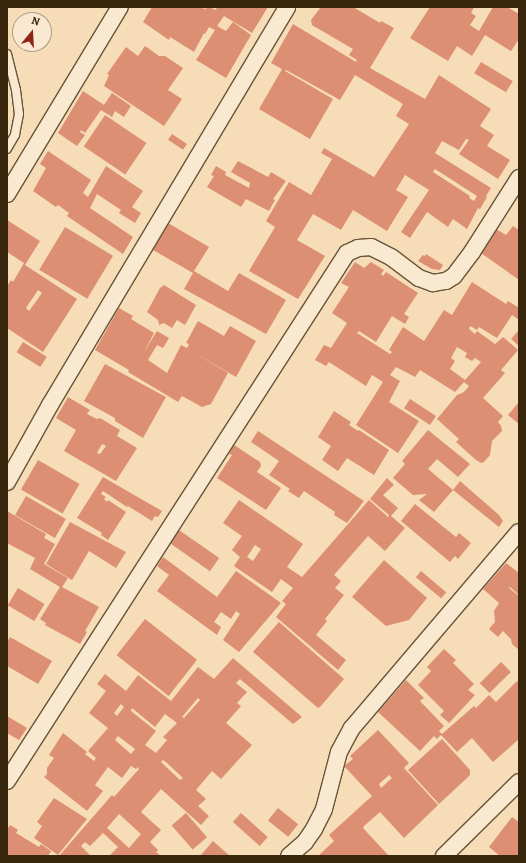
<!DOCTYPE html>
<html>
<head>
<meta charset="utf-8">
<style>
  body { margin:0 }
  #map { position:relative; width:526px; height:863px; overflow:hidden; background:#f6ddb7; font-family:Alegreya,serif }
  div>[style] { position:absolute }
  .building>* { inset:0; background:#dc8f72; transform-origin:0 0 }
  .roads { filter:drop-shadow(1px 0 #685438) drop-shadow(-1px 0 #685438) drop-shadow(0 1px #685438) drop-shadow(0 -1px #685438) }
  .service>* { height:8px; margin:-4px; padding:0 4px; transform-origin:4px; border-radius:4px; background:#f9e9d0 }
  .minor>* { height:16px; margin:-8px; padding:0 8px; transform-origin:8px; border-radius:8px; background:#f9e9d0 }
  span { translate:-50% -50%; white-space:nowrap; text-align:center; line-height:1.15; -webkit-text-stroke:4px #f9e9d0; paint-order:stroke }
  .frame { position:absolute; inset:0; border:8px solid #38260d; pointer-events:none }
  .north { position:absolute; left:12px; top:12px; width:40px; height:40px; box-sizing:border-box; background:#f9e9d0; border:1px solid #ac9b82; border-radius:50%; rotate:18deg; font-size:11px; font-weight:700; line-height:16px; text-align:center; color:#38260d }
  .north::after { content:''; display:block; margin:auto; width:14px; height:18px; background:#8f2418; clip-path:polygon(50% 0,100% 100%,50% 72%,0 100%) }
</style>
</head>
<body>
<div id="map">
  <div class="building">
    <i style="clip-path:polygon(152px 7px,202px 7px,204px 9px,210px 7px,215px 10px,217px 8px,215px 7px,268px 7px,252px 33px,224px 16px,217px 26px,226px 31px,233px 22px,251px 35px,226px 78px,196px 60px,215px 30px,209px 27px,205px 34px,204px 33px,194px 52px,170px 37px,169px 40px,143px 22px)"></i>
    <i style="clip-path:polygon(evenodd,321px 7px,353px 7px,380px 23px,381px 21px,394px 28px,370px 68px,425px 99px,439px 75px,491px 109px,480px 126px,494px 135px,487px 146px,510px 160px,498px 179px,459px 154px,469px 140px,466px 139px,459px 150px,442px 141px,435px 153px,491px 188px,486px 196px,487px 197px,480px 209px,478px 208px,467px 229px,453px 219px,448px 227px,427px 212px,410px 238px,401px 232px,429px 190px,405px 175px,396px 190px,408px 197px,387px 231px,353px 210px,341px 230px,313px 214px,297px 240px,325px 256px,298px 299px,249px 271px,275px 227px,266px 221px,289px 182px,311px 195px,332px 159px,321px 153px,324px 148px,374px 177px,409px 124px,396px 116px,403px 104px,355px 75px,340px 100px,286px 70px,285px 71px,333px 99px,310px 139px,259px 109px,282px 69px,271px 63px,293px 24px,356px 62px,357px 60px,349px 55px,353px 49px,312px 25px,311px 20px,321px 7px,435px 169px,477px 196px,474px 201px,469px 198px,470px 196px,433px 172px,435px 169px)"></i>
    <i style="clip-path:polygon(430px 7px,474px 7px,471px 13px,476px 16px,470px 25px,479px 31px,493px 7px,507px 7px,519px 14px,519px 39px,511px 51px,485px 35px,472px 56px,457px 46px,448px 61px,410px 38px)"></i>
    <i style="clip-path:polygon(145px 46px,159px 56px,165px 56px,183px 68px,168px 90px,182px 99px,164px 126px,104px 86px,109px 75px,107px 74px,126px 47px,138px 56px)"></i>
    <i style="left:481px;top:62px;width:37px;height:13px;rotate:31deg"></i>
    <i style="clip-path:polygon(83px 91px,104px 105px,112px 93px,131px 106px,124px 117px,115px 111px,112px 117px,101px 110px,85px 133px,81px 130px,80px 132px,85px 135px,77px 146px,58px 133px)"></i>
    <i style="left:105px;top:115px;width:50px;height:38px;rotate:34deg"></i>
    <i style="left:172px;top:134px;width:18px;height:7px;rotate:34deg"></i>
    <i style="clip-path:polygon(48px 151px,91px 180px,83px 193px,88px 197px,106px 166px,143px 191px,132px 207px,141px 213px,135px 223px,119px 213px,121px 210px,97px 194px,90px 208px,133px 237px,123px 254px,67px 216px,69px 213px,58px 205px,56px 207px,33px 191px,46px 168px,40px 164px)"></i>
    <i style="clip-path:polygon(238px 161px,268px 177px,271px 172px,286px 181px,273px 199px,275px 200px,269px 211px,246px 199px,241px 207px,207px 187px,214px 176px,211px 175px,216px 166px,226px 172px,225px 175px,249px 188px,250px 183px,231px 172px)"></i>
    <i style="clip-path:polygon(evenodd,7px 220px,40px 241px,25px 265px,77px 299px,43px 352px,7px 328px,7px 286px,11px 280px,13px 282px,24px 263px,7px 252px,7px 220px,38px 290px,42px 293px,29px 311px,26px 308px,38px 290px)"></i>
    <i style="clip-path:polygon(168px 223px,209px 247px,194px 271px,228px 291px,239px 273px,286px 300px,266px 334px,184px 289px,193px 273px,153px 250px)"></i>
    <i style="clip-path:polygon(513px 226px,519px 230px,519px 280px,481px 253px,496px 229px,506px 235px)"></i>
    <i style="left:65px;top:227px;width:56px;height:50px;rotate:31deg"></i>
    <i style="clip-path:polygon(426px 254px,443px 265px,440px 270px,432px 269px,418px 261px,423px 255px,425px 256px)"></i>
    <i style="clip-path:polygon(evenodd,355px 262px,364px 268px,371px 262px,384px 270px,381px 274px,383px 276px,386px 272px,418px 293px,404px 314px,409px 317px,405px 324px,392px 316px,376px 342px,359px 331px,357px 333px,390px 354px,392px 352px,389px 350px,403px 327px,424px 341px,444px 310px,452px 315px,472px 282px,506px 304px,508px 301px,519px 308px,519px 320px,512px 315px,497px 338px,479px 327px,477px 330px,470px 326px,469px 329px,475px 334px,477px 331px,495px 344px,503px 337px,518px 350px,501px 370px,505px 373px,483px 398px,503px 416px,498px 422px,501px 426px,502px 431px,492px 441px,490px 455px,484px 462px,481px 463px,476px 460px,456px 442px,459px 439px,437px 419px,457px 395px,464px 392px,469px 386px,464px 382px,455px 392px,420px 370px,415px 377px,396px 367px,390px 375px,400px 381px,389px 402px,419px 421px,398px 453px,356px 425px,383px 382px,372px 375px,366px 386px,329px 362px,326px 366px,315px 360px,324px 345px,331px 348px,347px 323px,332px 313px,349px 287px,341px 283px,355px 262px,457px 347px,467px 353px,465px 357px,472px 361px,475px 358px,481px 362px,465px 380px,450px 369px,455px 361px,451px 358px,457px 347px)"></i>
    <i style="clip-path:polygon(164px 285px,196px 305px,185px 325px,177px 320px,172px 328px,164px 323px,159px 325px,158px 320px,147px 312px,160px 288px)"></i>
    <i style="clip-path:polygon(119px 308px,133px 316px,131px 319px,154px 333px,144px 352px,157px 331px,169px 338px,163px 348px,157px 345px,148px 360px,167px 373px,181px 345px,187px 348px,189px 344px,186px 343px,198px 321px,224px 336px,230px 326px,256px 341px,236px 377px,191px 351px,228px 373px,211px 404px,202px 407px,182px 396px,178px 402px,128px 372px,129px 370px,95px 350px)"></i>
    <i style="clip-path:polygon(519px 330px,519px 346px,511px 339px)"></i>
    <i style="left:23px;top:342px;width:28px;height:12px;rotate:32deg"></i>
    <i style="clip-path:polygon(105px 364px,166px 397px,143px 438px,115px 421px,115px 418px,84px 401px)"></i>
    <i style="clip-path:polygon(evenodd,68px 397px,90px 410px,87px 414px,97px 419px,100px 418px,120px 430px,117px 436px,137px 448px,116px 481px,64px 451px,76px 430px,56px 418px,68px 397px,102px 444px,106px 446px,100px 454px,97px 453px,102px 444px)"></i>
    <i style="left:410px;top:399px;width:31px;height:11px;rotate:33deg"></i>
    <i style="clip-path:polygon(519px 402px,519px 424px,508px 415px)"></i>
    <i style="clip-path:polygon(334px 411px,351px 422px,349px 425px,358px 431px,359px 430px,389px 450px,374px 475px,347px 458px,338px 471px,322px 460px,331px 446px,318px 437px)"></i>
    <i style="clip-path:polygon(428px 430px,470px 464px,458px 477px,437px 459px,428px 469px,453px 490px,434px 512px,419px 500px,427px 494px,413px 495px,393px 478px,405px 464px,402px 461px)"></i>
    <i style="clip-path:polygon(258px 431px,364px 501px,347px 523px,334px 515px,335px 512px,304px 491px,299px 498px,288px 491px,290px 489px,269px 475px,279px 461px,251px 442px)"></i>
    <i style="clip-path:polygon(234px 445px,260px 462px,261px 466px,257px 472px,281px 488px,266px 510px,217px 478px,232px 455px,229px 454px)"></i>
    <i style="left:38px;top:460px;width:48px;height:34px;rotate:30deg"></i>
    <i style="clip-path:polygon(103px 477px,162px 511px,158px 517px,155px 516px,152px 521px,128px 506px,127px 507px,103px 491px,101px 494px,106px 497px,104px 499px,107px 502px,108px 500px,126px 512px,108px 540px,101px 535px,102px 533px,77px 518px)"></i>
    <i style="clip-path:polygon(evenodd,387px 478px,394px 485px,383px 495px,398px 508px,391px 516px,405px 528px,385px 551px,368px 536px,334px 575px,341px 581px,335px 588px,344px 595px,325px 619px,327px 621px,316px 635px,346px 660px,338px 670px,276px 617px,286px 604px,282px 601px,293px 588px,281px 579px,272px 592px,234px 566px,240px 557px,232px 550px,242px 536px,223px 523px,239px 500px,303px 544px,287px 567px,302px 577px,369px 500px,388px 517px,389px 515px,370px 499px,387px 478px,255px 545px,261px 549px,253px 561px,247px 557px,255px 545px)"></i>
    <i style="clip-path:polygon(460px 481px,499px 515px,503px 521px,499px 527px,453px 490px)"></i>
    <i style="left:26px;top:496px;width:46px;height:22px;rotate:30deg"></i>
    <i style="clip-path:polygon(415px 504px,456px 537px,459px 533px,471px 543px,458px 559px,455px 556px,450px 562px,401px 521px)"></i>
    <i style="clip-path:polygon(7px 511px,46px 534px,44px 538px,55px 544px,44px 564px,68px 578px,62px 587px,99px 607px,85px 631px,87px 632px,80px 644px,45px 625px,46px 623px,40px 619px,60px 587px,30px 569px,35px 558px,7px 543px)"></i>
    <i style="clip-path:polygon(70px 522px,126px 552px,116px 568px,89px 551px,72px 580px,46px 564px)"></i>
    <i style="left:179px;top:530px;width:49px;height:16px;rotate:35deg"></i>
    <i style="clip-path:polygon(163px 557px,217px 597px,236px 571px,281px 603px,239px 652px,223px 640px,240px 614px,236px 611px,231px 619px,221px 612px,214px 622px,221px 627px,217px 635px,157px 591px,169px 575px,157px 566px)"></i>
    <i style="clip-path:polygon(384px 560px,427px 598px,409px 620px,386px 626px,352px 597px)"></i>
    <i style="clip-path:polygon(506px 563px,519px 573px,519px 595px,510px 587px,509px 588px,519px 596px,519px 650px,512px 644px,511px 639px,503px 631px,498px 637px,489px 629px,495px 622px,494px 611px,499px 603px,483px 589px)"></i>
    <i style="left:421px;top:571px;width:33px;height:8px;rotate:40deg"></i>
    <i style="left:18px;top:588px;width:31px;height:20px;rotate:31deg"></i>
    <i style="left:145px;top:619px;width:66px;height:46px;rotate:38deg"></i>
    <i style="clip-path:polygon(279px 622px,344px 679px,320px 707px,318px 708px,253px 652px)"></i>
    <i style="clip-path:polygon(10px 637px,52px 661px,38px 684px,7px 666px,7px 642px)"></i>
    <i style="clip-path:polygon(444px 649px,456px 660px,453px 663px,474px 684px,468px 690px,475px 695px,449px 723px,440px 715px,444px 711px,418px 685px,431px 671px,427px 667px)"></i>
    <i style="clip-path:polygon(evenodd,233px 658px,302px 717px,293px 724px,240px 679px,236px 683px,247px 692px,237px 703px,241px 706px,226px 723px,252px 745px,221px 779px,212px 771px,196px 790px,206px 799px,198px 806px,209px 816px,201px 825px,161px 789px,141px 812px,161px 830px,150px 842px,158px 850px,156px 852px,161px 856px,109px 856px,118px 847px,103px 833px,90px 846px,85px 842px,81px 846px,91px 856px,59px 856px,112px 795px,114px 797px,139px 769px,138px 767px,136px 769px,131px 766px,122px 778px,108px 767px,95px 785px,103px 791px,87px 811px,44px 777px,47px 774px,47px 768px,54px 758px,49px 755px,63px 733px,87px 752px,85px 754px,94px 761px,96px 758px,88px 751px,108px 728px,89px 713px,106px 691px,97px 684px,105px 674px,126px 691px,138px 675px,171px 701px,198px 667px,214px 679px,233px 658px,198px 698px,200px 700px,184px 718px,182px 717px,198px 698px,233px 658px,121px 704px,124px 707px,117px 716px,114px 713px,121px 704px,233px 658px,132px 708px,155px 727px,165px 714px,177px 723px,163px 737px,167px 740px,156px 753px,145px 745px,156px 731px,131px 711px,132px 708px,233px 658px,118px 736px,135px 749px,131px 754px,115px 740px,118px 736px,233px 658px,163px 760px,167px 763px,183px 778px,180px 780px,161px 762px,163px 760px,233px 658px,119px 814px,141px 834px,129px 848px,107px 828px,119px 814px)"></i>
    <i style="left:501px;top:662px;width:14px;height:30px;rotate:45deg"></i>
    <i style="clip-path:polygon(406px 680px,424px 698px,420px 701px,444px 726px,439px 731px,442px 734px,474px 706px,476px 708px,489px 695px,496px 702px,517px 681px,519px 683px,519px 739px,493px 762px,472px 738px,457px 752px,441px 735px,437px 739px,434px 736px,420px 751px,378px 712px)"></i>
    <i style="clip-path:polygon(7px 716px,27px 728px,19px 740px,7px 733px)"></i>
    <i style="clip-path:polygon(evenodd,378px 730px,409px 763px,404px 768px,438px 805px,404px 838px,380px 812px,364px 826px,363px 828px,389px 856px,318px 856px,334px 841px,329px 835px,372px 796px,344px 766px,353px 759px,350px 756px,378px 730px,389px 775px,392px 778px,381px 788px,379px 784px,389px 775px)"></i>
    <i style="clip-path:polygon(442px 739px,470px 770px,470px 775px,467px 778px,439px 804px,408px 770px)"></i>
    <i style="clip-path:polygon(54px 798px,87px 819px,58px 855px,34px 838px,42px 826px,37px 822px)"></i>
    <i style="left:278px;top:808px;width:26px;height:16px;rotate:39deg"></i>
    <i style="left:186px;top:813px;width:32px;height:19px;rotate:49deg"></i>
    <i style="left:241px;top:813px;width:36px;height:12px;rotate:42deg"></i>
    <i style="clip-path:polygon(512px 817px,519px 822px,519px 856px,500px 856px,489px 847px)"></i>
    <i style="clip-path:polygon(10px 825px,18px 830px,16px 833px,39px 847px,41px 844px,51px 851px,48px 856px,7px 856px,7px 830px)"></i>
    <i style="clip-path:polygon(213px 841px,230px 856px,200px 856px)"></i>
  </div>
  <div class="roads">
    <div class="service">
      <i style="left:7px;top:54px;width:37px;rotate:76deg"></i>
      <i style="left:16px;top:90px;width:24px;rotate:83deg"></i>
      <i style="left:19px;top:114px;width:21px;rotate:101deg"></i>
      <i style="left:15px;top:135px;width:16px;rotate:120deg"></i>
    </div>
    <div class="minor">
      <i style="left:7px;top:194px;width:218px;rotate:-58.9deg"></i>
      <i style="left:7px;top:482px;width:88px;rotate:-60.8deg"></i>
      <i style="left:50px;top:405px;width:463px;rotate:-59.2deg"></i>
      <i style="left:7px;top:781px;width:628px;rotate:-57.22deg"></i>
      <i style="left:347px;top:253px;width:12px;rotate:-24deg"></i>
      <i style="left:358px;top:248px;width:13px;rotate:-4deg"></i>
      <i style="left:371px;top:247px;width:22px;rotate:27deg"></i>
      <i style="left:391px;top:257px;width:35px;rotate:37deg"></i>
      <i style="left:419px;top:278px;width:15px;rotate:20deg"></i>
      <i style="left:433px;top:283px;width:13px;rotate:-9deg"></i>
      <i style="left:446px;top:281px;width:9px;rotate:-32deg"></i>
      <i style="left:454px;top:276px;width:30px;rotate:-53deg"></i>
      <i style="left:472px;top:252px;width:88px;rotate:-57.6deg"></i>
      <i style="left:289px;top:856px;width:21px;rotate:-41deg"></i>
      <i style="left:305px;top:842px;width:16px;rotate:-55deg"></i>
      <i style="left:314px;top:829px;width:22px;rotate:-63deg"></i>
      <i style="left:324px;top:809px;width:59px;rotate:-75.3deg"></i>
      <i style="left:339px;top:752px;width:27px;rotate:-62deg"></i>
      <i style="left:352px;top:728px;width:257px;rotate:-49.6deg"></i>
      <i style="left:444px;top:856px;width:105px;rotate:-44.6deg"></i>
    </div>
  </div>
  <div class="frame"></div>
  <div class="north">N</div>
</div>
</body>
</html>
